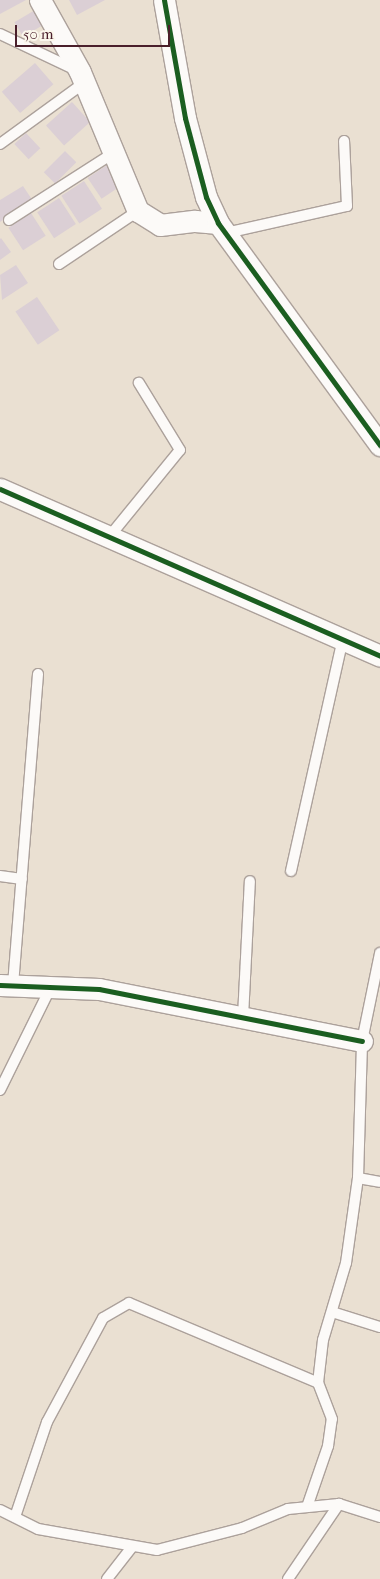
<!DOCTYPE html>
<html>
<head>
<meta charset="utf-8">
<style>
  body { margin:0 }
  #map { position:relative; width:380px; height:1579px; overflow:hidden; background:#eae0d2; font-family:"IM FELL French Canon",serif }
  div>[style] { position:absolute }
  .building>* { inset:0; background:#dbcfd5; transform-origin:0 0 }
  .roads { filter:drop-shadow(1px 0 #aca19b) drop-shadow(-1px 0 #aca19b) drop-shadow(0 1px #aca19b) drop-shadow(0 -1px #aca19b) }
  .service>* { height:10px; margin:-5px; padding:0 5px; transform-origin:5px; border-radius:5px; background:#fcfaf8 }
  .minor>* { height:21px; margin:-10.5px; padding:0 10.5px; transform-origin:10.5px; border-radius:10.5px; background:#fcfaf8 }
  .cycleway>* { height:5px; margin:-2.5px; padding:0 2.5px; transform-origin:2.5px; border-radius:2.5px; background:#1b5e20 }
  span { translate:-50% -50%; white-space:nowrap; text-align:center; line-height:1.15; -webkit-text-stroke:4px #fbf7ec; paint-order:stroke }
  .scale { position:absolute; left:15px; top:25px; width:155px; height:22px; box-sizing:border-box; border:2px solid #4a1f2b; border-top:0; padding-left:6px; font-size:15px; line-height:18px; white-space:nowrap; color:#4a1f2b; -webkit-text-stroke:4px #fbf7ec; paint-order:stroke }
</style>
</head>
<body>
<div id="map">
  <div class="building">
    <i style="clip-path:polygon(0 0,26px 0,0 14px)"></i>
    <i style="clip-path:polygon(69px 0,105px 0,77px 15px)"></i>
    <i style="left:35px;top:10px;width:17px;height:24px;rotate:59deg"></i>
    <i style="left:35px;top:63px;width:28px;height:44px;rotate:49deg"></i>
    <i style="left:72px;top:102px;width:27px;height:35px;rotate:48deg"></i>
    <i style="left:26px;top:133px;width:21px;height:16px;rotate:47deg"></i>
    <i style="left:65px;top:151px;width:16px;height:30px;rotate:45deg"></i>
    <i style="left:110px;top:163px;width:25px;height:27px;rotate:56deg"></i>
    <i style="left:84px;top:181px;width:33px;height:27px;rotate:57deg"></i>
    <i style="clip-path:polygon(23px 186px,33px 201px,0 222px,0 200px)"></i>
    <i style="left:59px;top:198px;width:31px;height:26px;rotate:57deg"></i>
    <i style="left:31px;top:213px;width:27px;height:27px;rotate:57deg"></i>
    <i style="clip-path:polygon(1px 238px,11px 252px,0 260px,0 239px)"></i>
    <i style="clip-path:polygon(16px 265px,28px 283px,2px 300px,0 275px)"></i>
    <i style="left:37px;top:297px;width:40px;height:26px;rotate:56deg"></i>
  </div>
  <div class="roads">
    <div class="service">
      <i style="left:0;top:34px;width:84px;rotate:25.3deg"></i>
      <i style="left:0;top:144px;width:104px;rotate:-36deg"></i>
      <i style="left:9px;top:220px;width:126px;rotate:-32.7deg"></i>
      <i style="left:226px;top:233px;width:124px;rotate:-12.6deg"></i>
      <i style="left:347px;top:206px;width:65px;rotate:-92.6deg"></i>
      <i style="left:59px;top:264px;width:95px;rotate:-33.9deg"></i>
      <i style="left:109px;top:537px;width:112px;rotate:-50.8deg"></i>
      <i style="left:180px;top:450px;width:79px;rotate:-121.5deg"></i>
      <i style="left:291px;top:871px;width:238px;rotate:-77.4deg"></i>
      <i style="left:0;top:876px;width:22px;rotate:8deg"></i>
      <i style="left:13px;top:985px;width:312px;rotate:-85.4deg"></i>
      <i style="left:243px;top:1017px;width:136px;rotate:-87.1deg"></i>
      <i style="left:0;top:1090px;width:115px;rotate:-63.7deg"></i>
      <i style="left:358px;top:1178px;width:22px;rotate:10deg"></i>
      <i style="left:332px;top:1312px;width:50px;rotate:17.4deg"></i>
      <i style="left:307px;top:1507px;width:65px;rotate:-71deg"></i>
      <i style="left:328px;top:1446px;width:27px;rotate:-82deg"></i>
      <i style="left:332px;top:1419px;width:39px;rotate:-111deg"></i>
      <i style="left:318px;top:1383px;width:43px;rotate:-83.4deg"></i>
      <i style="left:323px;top:1340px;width:80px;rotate:-73.4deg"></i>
      <i style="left:346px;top:1263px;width:86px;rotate:-82deg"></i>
      <i style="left:358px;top:1178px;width:137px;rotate:-88.3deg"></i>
      <i style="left:362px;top:1041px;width:90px;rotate:-78.4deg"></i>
      <i style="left:0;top:1510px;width:42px;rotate:26.6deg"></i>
      <i style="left:38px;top:1529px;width:121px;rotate:10deg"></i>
      <i style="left:157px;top:1550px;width:88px;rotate:-14.5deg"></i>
      <i style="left:242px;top:1528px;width:50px;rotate:-22.4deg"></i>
      <i style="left:288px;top:1509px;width:51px;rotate:-5.6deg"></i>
      <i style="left:339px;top:1504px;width:43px;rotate:17.6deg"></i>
      <i style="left:15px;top:1517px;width:100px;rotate:-71.4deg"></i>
      <i style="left:47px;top:1422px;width:118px;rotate:-61.7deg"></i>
      <i style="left:103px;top:1318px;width:30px;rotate:-30deg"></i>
      <i style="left:129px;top:1303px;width:205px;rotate:22.9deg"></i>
      <i style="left:107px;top:1579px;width:41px;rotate:-52deg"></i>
      <i style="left:288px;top:1579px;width:91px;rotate:-55.8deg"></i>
    </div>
    <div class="minor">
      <i style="left:40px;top:0;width:82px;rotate:60.9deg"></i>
      <i style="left:80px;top:72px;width:151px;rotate:67.4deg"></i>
      <i style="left:138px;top:211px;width:26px;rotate:32deg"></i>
      <i style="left:160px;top:225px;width:35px;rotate:-7deg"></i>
      <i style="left:195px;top:221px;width:23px;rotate:5deg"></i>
      <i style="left:164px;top:0;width:120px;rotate:79.9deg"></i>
      <i style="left:185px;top:118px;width:82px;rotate:75.1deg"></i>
      <i style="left:206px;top:197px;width:29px;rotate:65deg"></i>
      <i style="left:218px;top:223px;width:275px;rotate:53.9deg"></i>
      <i style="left:0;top:489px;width:415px;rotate:23.7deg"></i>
      <i style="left:0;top:985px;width:99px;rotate:2.3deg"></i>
      <i style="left:99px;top:989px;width:268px;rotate:11.2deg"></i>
    </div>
  </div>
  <div class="cycleway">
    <i style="left:164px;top:0;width:120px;rotate:79.9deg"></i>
    <i style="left:185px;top:118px;width:82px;rotate:75.1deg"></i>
    <i style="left:206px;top:197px;width:29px;rotate:65deg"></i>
    <i style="left:218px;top:223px;width:275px;rotate:53.9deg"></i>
    <i style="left:0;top:489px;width:415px;rotate:23.7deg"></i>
    <i style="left:0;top:985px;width:99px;rotate:2.3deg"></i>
    <i style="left:99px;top:989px;width:268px;rotate:11.2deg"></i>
  </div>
  <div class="scale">50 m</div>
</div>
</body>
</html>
